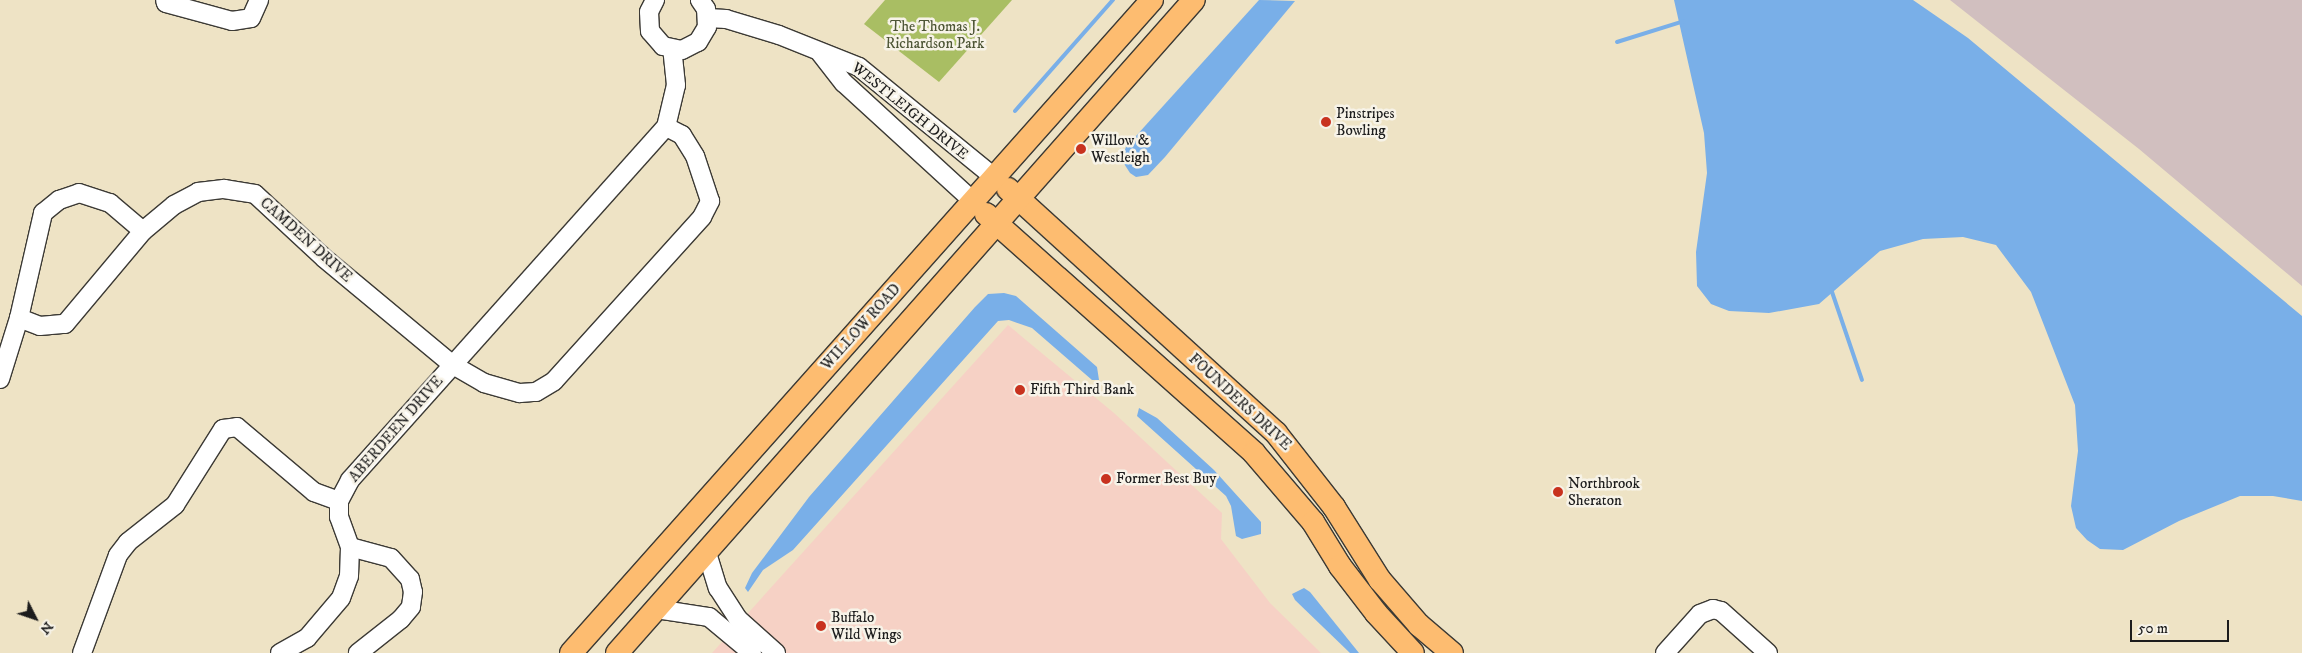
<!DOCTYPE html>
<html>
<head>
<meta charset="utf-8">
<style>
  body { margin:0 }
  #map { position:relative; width:2302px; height:653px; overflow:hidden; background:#eee3c5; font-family:"IM FELL DW Pica",serif }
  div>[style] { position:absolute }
  .built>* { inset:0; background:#f6d1c5 }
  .industrial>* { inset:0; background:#d1bfbf }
  .green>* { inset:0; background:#a9be63 }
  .water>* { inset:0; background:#79afe8 }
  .stream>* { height:4px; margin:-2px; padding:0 2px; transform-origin:2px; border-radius:2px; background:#79afe8 }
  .roads { filter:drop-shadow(1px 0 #3c3a35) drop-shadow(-1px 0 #3c3a35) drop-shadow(0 1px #3c3a35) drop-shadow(0 -1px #3c3a35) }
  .minor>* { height:18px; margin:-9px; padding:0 9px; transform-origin:9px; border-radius:9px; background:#fff }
  .major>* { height:22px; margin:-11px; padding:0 11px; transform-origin:11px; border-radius:11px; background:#fdbc70 }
  .dots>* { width:14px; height:14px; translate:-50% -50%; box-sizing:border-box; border:2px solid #f7f3e8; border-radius:50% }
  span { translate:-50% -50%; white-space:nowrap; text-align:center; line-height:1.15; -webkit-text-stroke:5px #f7f3e8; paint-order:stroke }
  .park-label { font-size:15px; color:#4d5535 }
  .street-label { font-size:15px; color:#1c1c1c }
  .poi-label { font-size:15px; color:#1c1c1c }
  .left { translate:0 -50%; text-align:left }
  .north { position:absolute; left:10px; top:593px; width:50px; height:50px; -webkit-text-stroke:4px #f7f3e8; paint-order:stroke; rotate:131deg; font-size:14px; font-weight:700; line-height:20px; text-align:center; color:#1c1c1c }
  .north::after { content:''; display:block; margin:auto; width:18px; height:22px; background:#1c1c1c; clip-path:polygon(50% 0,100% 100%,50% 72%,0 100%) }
  .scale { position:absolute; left:2130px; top:620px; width:99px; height:22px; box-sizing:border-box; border:2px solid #1c1c1c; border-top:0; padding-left:6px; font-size:15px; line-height:18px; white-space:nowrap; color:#1c1c1c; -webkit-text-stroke:4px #f7f3e8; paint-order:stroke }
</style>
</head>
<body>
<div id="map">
  <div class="built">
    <i style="clip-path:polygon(1008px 325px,1114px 413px,1222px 513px,1221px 539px,1270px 603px,1321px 653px,712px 653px)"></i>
  </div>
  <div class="industrial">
    <i style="clip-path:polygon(1950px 0,2302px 0,2302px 286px,2139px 149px)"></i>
  </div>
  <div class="green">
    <i style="clip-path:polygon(885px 0,1012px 0,939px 82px,864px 24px)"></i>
  </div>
  <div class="water">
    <i style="clip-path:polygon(1259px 0,1295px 1px,1165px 157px,1148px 175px,1136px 177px,1130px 173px,1121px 159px,1126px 147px)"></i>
    <i style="clip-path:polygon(1674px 0,1913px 0,1968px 38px,2302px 316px,2302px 501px,2273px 496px,2240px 496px,2179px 521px,2123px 550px,2100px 549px,2087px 540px,2076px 528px,2071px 506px,2078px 451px,2075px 405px,2031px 292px,1996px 245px,1963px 237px,1923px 239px,1880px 251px,1819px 304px,1769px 313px,1729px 311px,1711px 304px,1697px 286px,1696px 252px,1707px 173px,1704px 133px)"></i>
    <i style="clip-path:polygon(1004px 293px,1016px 296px,1097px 367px,1099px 380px,1092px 380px,1032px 328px,1009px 320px,998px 321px,793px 550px,763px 570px,748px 592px,745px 588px,752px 573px,809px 497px,975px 307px,988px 294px)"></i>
    <i style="clip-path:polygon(1139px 408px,1157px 418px,1214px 470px,1261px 522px,1261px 534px,1242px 539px,1236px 536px,1231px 506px,1226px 496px,1137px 416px)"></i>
    <i style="clip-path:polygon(1304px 588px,1310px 592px,1359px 653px,1350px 653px,1295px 600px,1292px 594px)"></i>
  </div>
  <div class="stream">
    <i style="left:1617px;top:42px;width:70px;rotate:-17.4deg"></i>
    <i style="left:1015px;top:111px;width:148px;rotate:-48.6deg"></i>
    <i style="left:1831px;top:289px;width:96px;rotate:71.2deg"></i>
  </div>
  <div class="roads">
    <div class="minor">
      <i style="left:165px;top:0;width:3px;rotate:72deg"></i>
      <i style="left:166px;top:3px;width:68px;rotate:15.3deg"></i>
      <i style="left:232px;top:21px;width:19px;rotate:-9deg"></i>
      <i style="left:251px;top:18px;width:20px;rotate:-66deg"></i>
      <i style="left:655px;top:0;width:13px;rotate:117deg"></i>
      <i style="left:649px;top:12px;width:19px;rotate:87deg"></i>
      <i style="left:650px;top:31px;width:20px;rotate:49deg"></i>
      <i style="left:663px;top:46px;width:19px;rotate:12deg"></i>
      <i style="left:682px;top:50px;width:18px;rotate:-27deg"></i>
      <i style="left:698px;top:42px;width:17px;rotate:-59deg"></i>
      <i style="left:707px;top:27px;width:18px;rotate:-93deg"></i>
      <i style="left:706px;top:9px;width:11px;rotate:-124deg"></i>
      <i style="left:708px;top:18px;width:18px;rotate:3deg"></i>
      <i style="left:726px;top:19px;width:55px;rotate:16.8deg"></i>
      <i style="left:779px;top:35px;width:86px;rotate:21.8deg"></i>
      <i style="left:859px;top:67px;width:174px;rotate:39.2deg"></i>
      <i style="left:821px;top:54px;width:37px;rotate:52deg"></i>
      <i style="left:844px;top:83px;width:175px;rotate:42.5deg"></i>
      <i style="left:19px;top:318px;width:108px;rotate:-77.1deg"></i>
      <i style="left:43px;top:213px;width:21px;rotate:-39deg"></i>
      <i style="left:59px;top:200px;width:21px;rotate:-19deg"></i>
      <i style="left:79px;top:193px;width:33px;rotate:18deg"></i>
      <i style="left:110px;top:203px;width:43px;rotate:40.3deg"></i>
      <i style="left:0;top:379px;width:64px;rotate:-72.7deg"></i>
      <i style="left:19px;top:318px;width:22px;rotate:21deg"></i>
      <i style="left:40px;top:326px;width:25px;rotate:-5deg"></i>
      <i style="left:65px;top:324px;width:121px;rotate:-50deg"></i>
      <i style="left:143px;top:231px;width:40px;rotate:-40deg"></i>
      <i style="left:174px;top:205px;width:27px;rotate:-28deg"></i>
      <i style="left:198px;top:192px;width:26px;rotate:-7deg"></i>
      <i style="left:224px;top:189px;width:31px;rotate:9deg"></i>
      <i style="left:255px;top:194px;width:94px;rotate:42.8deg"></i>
      <i style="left:324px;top:258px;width:168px;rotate:39.7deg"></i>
      <i style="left:453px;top:365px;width:36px;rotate:30deg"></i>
      <i style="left:484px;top:383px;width:37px;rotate:16deg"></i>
      <i style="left:520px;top:393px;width:16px;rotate:-4deg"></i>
      <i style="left:536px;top:392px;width:21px;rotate:-31deg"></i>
      <i style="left:554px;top:381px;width:221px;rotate:-47.9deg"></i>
      <i style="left:702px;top:217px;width:18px;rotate:-63deg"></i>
      <i style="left:710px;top:201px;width:47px;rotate:-108.4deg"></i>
      <i style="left:695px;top:156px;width:25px;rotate:-122deg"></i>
      <i style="left:682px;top:135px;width:18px;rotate:-153deg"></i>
      <i style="left:350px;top:547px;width:42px;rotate:15deg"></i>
      <i style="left:391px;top:558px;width:28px;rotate:48deg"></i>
      <i style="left:410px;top:579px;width:13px;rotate:77deg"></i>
      <i style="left:413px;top:592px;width:15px;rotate:98deg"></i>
      <i style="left:411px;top:607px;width:16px;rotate:130deg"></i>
      <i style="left:401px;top:619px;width:55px;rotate:141.7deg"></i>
      <i style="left:707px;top:553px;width:37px;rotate:73deg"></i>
      <i style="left:718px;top:588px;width:37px;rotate:57deg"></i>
      <i style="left:738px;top:619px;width:51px;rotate:41.8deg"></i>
      <i style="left:656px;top:609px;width:54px;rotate:8.6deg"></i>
      <i style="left:709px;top:617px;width:56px;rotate:39.9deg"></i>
      <i style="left:82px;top:653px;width:104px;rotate:-69.8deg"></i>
      <i style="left:118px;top:555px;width:16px;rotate:-52deg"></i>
      <i style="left:128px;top:542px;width:60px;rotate:-38.2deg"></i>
      <i style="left:175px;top:505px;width:90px;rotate:-57.7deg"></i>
      <i style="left:223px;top:429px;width:14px;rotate:-8deg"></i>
      <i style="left:237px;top:427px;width:101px;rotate:40.2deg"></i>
      <i style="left:314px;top:492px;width:27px;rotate:20deg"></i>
      <i style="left:280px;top:653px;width:31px;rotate:-29deg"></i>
      <i style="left:307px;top:638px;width:52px;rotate:-49.6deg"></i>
      <i style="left:341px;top:598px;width:23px;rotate:-70deg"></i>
      <i style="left:349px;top:576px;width:29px;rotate:-88deg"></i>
      <i style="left:350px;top:547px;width:32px;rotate:-110deg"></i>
      <i style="left:339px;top:517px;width:16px;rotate:-90deg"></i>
      <i style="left:339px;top:501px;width:24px;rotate:-62deg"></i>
      <i style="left:350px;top:480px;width:474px;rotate:-48.2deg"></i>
      <i style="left:666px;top:127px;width:43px;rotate:-76.6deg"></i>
      <i style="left:676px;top:85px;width:36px;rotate:-96deg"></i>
      <i style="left:1665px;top:653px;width:52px;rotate:-48.1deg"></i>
      <i style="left:1700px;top:614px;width:14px;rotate:-21deg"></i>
      <i style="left:1713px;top:609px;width:8px;rotate:14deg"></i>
      <i style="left:1721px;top:611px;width:63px;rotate:41.8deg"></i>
    </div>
    <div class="major">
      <i style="left:1008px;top:189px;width:362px;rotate:42.3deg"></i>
      <i style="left:1276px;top:433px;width:94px;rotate:51.9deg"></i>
      <i style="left:1334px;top:507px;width:86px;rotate:57.8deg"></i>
      <i style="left:1380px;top:580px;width:60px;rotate:49.1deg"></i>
      <i style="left:1419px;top:625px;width:43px;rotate:40.3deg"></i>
      <i style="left:986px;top:214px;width:359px;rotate:41.7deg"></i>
      <i style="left:1254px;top:453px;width:91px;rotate:49.5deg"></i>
      <i style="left:1313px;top:522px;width:52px;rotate:58.5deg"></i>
      <i style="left:1340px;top:566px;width:59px;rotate:52.5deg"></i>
      <i style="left:1376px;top:613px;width:54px;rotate:47.2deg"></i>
      <i style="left:571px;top:653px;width:874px;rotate:-48.34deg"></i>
      <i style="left:617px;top:653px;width:871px;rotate:-48.54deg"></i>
    </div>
  </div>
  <div class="dots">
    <i style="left:1326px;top:122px;background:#c8321e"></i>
    <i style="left:1081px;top:149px;background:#c8321e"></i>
    <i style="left:1020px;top:390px;background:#c8321e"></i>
    <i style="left:1106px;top:479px;background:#c8321e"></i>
    <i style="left:1558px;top:492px;background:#c8321e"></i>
    <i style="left:821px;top:626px;background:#c8321e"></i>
  </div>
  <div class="park-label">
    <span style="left:935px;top:35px">The Thomas J.<br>Richardson Park</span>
  </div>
  <div class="street-label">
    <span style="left:910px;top:111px;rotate:39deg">WESTLEIGH DRIVE</span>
    <span style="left:306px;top:240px;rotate:42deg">CAMDEN DRIVE</span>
    <span style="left:861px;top:327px;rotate:-48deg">WILLOW ROAD</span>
    <span style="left:1240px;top:402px;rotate:43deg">FOUNDERS DRIVE</span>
    <span style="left:396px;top:429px;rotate:-49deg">ABERDEEN DRIVE</span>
  </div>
  <div class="poi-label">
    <span class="left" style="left:1336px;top:122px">Pinstripes<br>Bowling</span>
    <span class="left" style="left:1091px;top:149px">Willow &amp;<br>Westleigh</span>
    <span class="left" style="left:1030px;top:390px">Fifth Third Bank</span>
    <span class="left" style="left:1116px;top:479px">Former Best Buy</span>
    <span class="left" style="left:1568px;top:492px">Northbrook<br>Sheraton</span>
    <span class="left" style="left:831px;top:626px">Buffalo<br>Wild Wings</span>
  </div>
  <div class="north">N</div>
  <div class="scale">50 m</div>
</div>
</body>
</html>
